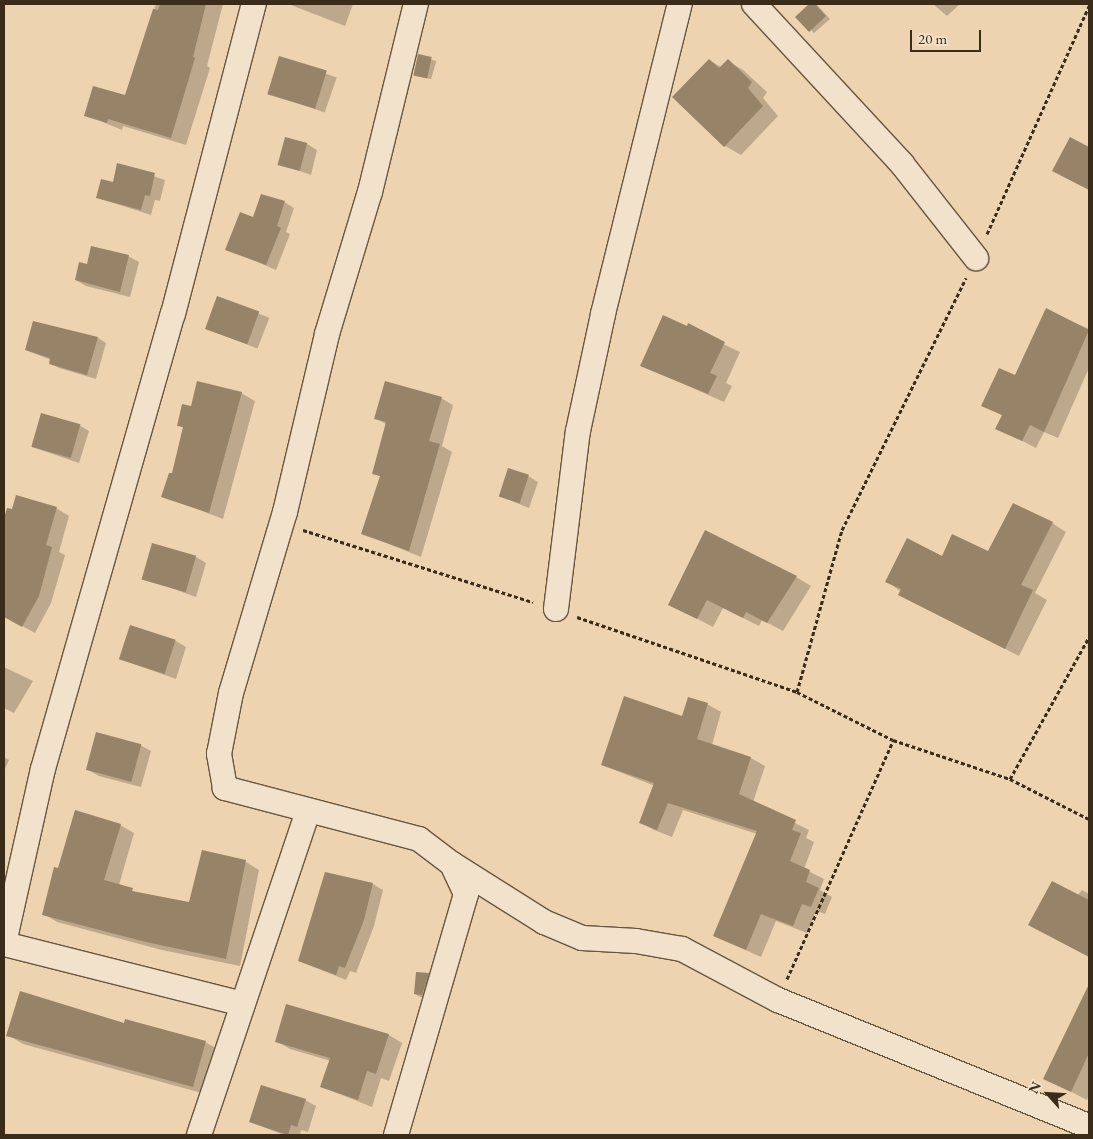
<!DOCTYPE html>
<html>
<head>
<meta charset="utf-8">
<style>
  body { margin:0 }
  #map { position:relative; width:1093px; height:1139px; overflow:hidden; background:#edd3af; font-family:"EB Garamond",serif }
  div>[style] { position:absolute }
  .shadow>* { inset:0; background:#0003; transform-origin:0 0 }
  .building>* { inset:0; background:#978367; transform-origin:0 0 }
  .path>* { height:3px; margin-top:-1.5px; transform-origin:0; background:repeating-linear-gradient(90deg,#3a2c18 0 4px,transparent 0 6.5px) }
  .roads { filter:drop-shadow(1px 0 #67563e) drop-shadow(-1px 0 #67563e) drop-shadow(0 1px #67563e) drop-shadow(0 -1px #67563e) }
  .street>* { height:24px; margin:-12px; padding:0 12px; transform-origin:12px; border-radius:12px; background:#f3e2cb }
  span { translate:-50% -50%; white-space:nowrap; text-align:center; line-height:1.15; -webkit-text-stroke:4px #f3e2cb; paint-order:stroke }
  .frame { position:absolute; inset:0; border:5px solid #3a2c18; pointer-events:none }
  .north { position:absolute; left:1023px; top:1069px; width:50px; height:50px; -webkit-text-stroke:4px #f3e2cb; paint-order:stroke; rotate:296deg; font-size:14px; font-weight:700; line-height:20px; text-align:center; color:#3a2c18 }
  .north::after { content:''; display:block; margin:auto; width:18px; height:22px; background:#3a2c18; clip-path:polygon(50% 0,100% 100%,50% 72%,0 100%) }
  .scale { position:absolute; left:910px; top:30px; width:71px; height:22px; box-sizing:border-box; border:2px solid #3a2c18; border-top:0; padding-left:6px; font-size:15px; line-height:18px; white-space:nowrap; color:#3a2c18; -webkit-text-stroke:4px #f3e2cb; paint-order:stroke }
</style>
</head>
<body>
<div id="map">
  <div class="shadow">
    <i style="clip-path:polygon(156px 4px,223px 4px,207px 66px,210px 68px,186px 145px,123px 126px,122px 130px,86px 115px,126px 97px)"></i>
    <i style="clip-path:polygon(353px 4px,345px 26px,291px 5px,291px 4px)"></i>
    <i style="clip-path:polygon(811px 4px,817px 5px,830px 19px,814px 33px,797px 17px)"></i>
    <i style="clip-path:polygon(933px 4px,960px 4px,947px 16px)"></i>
    <i style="left:419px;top:56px;width:18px;height:19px;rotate:16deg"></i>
    <i style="left:280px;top:58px;width:60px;height:37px;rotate:19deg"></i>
    <i style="clip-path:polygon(709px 60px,721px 67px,728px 61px,743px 70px,767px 92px,763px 98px,778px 116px,741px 155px,725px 146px,674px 97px)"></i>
    <i style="clip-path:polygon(307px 144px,317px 150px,311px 175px,280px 164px)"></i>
    <i style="clip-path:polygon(118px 164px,165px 180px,160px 201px,155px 200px,151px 215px,98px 198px,114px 183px)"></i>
    <i style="clip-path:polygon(284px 202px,294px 208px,286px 232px,290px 234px,276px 270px,227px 249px,254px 219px)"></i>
    <i style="clip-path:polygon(128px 256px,139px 262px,130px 297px,86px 286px,76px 280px,88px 265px)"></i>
    <i style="left:218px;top:298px;width:55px;height:33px;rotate:21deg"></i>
    <i style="clip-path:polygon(1046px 310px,1089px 329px,1089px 368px,1058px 438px,1044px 432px,1036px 448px,997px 428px,1003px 416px,983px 405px,1016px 377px)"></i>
    <i style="clip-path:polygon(687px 327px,740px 352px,726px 383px,732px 386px,724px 402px,641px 365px)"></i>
    <i style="clip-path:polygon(98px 338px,106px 343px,96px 379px,59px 368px,50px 363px,51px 360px,26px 350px)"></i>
    <i style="clip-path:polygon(241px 393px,255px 401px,223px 519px,163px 496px,173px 475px,184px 428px,178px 425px,192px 408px)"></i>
    <i style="clip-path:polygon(441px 398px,453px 405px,442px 446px,452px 452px,421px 557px,362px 533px,381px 477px,374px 473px,387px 425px,376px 418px)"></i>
    <i style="clip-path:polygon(79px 425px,89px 431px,79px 463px,32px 447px)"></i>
    <i style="clip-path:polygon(528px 476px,538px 482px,529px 508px,499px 496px)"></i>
    <i style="clip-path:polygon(56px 508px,69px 516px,59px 552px,65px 555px,51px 603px,35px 633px,4px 616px,4px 523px,8px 509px)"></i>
    <i style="clip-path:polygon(1052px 523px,1066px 532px,1035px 593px,1047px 600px,1019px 656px,914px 602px,887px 581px,989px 553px)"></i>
    <i style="clip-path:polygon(196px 557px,206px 563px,196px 597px,143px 578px)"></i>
    <i style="clip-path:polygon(796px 577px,811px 586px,783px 631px,762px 620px,759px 626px,723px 608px,713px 627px,669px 604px)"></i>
    <i style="clip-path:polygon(176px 641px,186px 647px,176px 679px,120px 659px)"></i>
    <i style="clip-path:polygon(4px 667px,33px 681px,14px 713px,4px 708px)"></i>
    <i style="clip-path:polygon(707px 704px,721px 712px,712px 745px,751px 758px,765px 766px,753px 802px,809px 830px,806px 838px,814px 842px,804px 869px,824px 879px,820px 890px,832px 897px,825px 914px,816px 911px,807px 933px,776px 921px,761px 957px,714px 936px,757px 834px,683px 810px,672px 837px,654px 830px,640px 822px,655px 786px,602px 765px)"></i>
    <i style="clip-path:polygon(140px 745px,151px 751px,141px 787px,99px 776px,88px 770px)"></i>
    <i style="clip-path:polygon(4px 757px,9px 760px,4px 771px)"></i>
    <i style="clip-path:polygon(120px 825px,134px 833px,119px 885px,140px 894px,190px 904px,246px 862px,259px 870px,240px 966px,162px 950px,57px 922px,44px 914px,59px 870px)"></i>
    <i style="clip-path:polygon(326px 873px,373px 884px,383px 890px,374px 926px,356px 973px,350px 971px,346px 980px,299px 961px)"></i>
    <i style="clip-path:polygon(1082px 890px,1089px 894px,1089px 956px,1046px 933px)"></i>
    <i style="clip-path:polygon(428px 974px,433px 976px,427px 997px,420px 997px,415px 994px)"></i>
    <i style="clip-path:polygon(1089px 987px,1089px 1094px,1087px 1100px,1045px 1078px)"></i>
    <i style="clip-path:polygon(125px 1024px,205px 1042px,221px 1051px,209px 1095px,23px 1044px,8px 1035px)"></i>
    <i style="clip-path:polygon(389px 1035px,402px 1043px,389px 1081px,381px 1078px,372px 1107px,322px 1087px,331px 1061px,290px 1049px,276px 1041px)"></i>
    <i style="clip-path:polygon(305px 1100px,316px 1106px,308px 1132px,301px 1130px,300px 1135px,284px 1135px,250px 1122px)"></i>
  </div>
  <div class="building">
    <i style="clip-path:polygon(160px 4px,206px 4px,193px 57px,195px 58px,171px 138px,108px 119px,107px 123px,84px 116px,93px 86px,125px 95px,153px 9px,158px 10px)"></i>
    <i style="clip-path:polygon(809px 4px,815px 4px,826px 16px,809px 32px,795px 17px)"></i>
    <i style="left:418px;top:54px;width:14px;height:22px;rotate:12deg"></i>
    <i style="left:279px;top:56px;width:50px;height:40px;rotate:17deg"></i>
    <i style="clip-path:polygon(709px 59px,719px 68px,728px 59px,752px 82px,748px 88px,763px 106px,724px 147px,672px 97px)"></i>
    <i style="left:285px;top:137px;width:23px;height:29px;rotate:15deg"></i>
    <i style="clip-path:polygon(1070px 137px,1089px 147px,1089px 190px,1052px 171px)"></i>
    <i style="clip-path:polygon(117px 163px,155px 173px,150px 196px,145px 195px,141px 210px,96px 198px,101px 179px,113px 182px)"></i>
    <i style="clip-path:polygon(261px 194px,285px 201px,277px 226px,281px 228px,266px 265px,225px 250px,240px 212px,253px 217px)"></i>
    <i style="clip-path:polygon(91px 246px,129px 255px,120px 292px,75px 280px,79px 262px,87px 264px)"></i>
    <i style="left:217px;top:296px;width:45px;height:35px;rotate:20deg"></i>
    <i style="clip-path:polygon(1046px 308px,1089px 330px,1044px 432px,1030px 425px,1022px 441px,995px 429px,1002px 415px,981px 406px,999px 368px,1015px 375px)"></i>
    <i style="clip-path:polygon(663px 315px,687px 326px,688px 323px,725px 342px,710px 373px,717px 376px,708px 394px,640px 366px)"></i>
    <i style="clip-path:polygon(33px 321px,98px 337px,87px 375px,49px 364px,50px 358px,25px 350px)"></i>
    <i style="clip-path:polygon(197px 381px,242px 392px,209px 513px,161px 497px,169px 473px,172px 473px,183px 427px,177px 426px,182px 404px,191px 406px)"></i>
    <i style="clip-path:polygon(385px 381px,442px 397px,429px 441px,440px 444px,409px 551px,361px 534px,380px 476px,372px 474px,386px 422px,374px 419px)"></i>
    <i style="left:41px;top:413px;width:41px;height:35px;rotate:16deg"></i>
    <i style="left:508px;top:468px;width:22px;height:30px;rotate:18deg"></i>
    <i style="clip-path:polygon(16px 495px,57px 507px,46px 545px,52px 547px,39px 596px,22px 627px,4px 617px,4px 518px,7px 508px,12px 509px)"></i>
    <i style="clip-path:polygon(1013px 503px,1053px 522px,1021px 585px,1033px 590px,1005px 649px,898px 595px,901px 589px,885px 582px,907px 538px,942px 556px,952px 534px,988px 551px)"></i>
    <i style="clip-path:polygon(705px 530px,797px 576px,767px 623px,746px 612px,743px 618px,707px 600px,697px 619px,668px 605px)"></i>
    <i style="left:152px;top:543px;width:46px;height:38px;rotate:16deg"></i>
    <i style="left:130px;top:625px;width:48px;height:36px;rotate:18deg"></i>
    <i style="clip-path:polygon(624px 696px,682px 716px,688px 697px,708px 703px,697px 739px,751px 757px,739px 794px,796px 820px,792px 830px,801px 833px,790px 861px,810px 870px,806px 882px,819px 888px,811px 907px,802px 904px,793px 926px,761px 914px,746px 950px,713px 936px,757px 831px,668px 803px,657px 830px,639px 823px,654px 783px,601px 765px)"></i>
    <i style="left:96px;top:732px;width:47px;height:39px;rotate:15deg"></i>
    <i style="clip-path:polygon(75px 810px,121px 824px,104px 880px,133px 888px,132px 891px,189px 902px,202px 850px,246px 860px,226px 959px,146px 942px,42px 915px,54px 867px,58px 868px)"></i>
    <i style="clip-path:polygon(325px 872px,373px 883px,364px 920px,345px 968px,339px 966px,336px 975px,298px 961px)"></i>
    <i style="clip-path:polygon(1052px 881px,1089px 900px,1089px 957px,1028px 925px)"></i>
    <i style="clip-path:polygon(416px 972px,429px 973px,422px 995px,414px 994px)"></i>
    <i style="clip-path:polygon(1089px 984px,1089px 1053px,1071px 1092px,1043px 1079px)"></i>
    <i style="clip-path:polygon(20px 991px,124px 1023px,125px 1019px,206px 1041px,193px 1087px,6px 1036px)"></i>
    <i style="clip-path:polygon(286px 1004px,389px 1034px,376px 1074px,367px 1071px,358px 1100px,320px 1087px,330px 1058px,275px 1042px)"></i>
    <i style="clip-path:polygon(261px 1085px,306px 1099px,297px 1127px,291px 1125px,288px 1135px,249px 1122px)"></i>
  </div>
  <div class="path">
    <i style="left:987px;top:234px;width:250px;rotate:-65.9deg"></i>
    <i style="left:303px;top:530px;width:241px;rotate:17.4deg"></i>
    <i style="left:577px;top:617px;width:232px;rotate:18.8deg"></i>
    <i style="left:797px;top:692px;width:107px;rotate:26.6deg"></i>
    <i style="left:893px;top:740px;width:123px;rotate:18.4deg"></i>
    <i style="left:1010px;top:779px;width:89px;rotate:26.9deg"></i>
    <i style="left:797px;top:692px;width:168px;rotate:-74.5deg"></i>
    <i style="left:842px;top:530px;width:281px;rotate:-63.8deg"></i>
    <i style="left:1010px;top:779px;width:162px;rotate:-60.9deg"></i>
    <i style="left:787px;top:979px;width:261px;rotate:-66deg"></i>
  </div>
  <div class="roads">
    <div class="street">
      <i style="left:754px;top:4px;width:218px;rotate:47.2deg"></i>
      <i style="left:902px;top:164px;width:120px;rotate:51.8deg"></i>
      <i style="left:556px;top:609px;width:179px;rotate:-83deg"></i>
      <i style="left:578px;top:431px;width:120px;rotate:-77.9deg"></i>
      <i style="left:603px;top:314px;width:319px;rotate:-76.1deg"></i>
      <i style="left:452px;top:864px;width:109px;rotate:32.2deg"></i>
      <i style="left:544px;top:922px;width:41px;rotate:22.8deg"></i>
      <i style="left:582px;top:938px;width:54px;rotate:3.2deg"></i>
      <i style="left:636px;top:941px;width:47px;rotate:9.9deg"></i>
      <i style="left:682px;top:949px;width:109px;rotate:28deg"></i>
      <i style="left:778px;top:1000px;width:336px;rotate:22.1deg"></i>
      <i style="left:4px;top:943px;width:178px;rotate:-77.4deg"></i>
      <i style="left:43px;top:769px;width:473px;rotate:-74.1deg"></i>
      <i style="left:173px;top:314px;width:320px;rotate:-75.4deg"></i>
      <i style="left:4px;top:944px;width:246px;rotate:14.1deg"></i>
      <i style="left:199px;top:1135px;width:342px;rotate:-71.4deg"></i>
      <i style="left:396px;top:1135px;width:251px;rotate:-73.8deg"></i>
      <i style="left:466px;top:894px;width:33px;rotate:-115deg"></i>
      <i style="left:452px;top:864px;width:41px;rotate:-142.9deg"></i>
      <i style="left:419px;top:839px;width:201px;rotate:-165.3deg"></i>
      <i style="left:225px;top:788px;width:35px;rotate:-100deg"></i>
      <i style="left:219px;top:754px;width:62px;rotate:-78.9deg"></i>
      <i style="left:231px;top:693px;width:189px;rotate:-73.4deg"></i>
      <i style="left:285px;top:512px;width:183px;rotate:-76.7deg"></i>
      <i style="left:327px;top:334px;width:148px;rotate:-73.2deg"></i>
      <i style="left:370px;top:192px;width:194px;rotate:-76.3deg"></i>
    </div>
  </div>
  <div class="frame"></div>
  <div class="north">N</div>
  <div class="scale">20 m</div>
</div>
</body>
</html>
